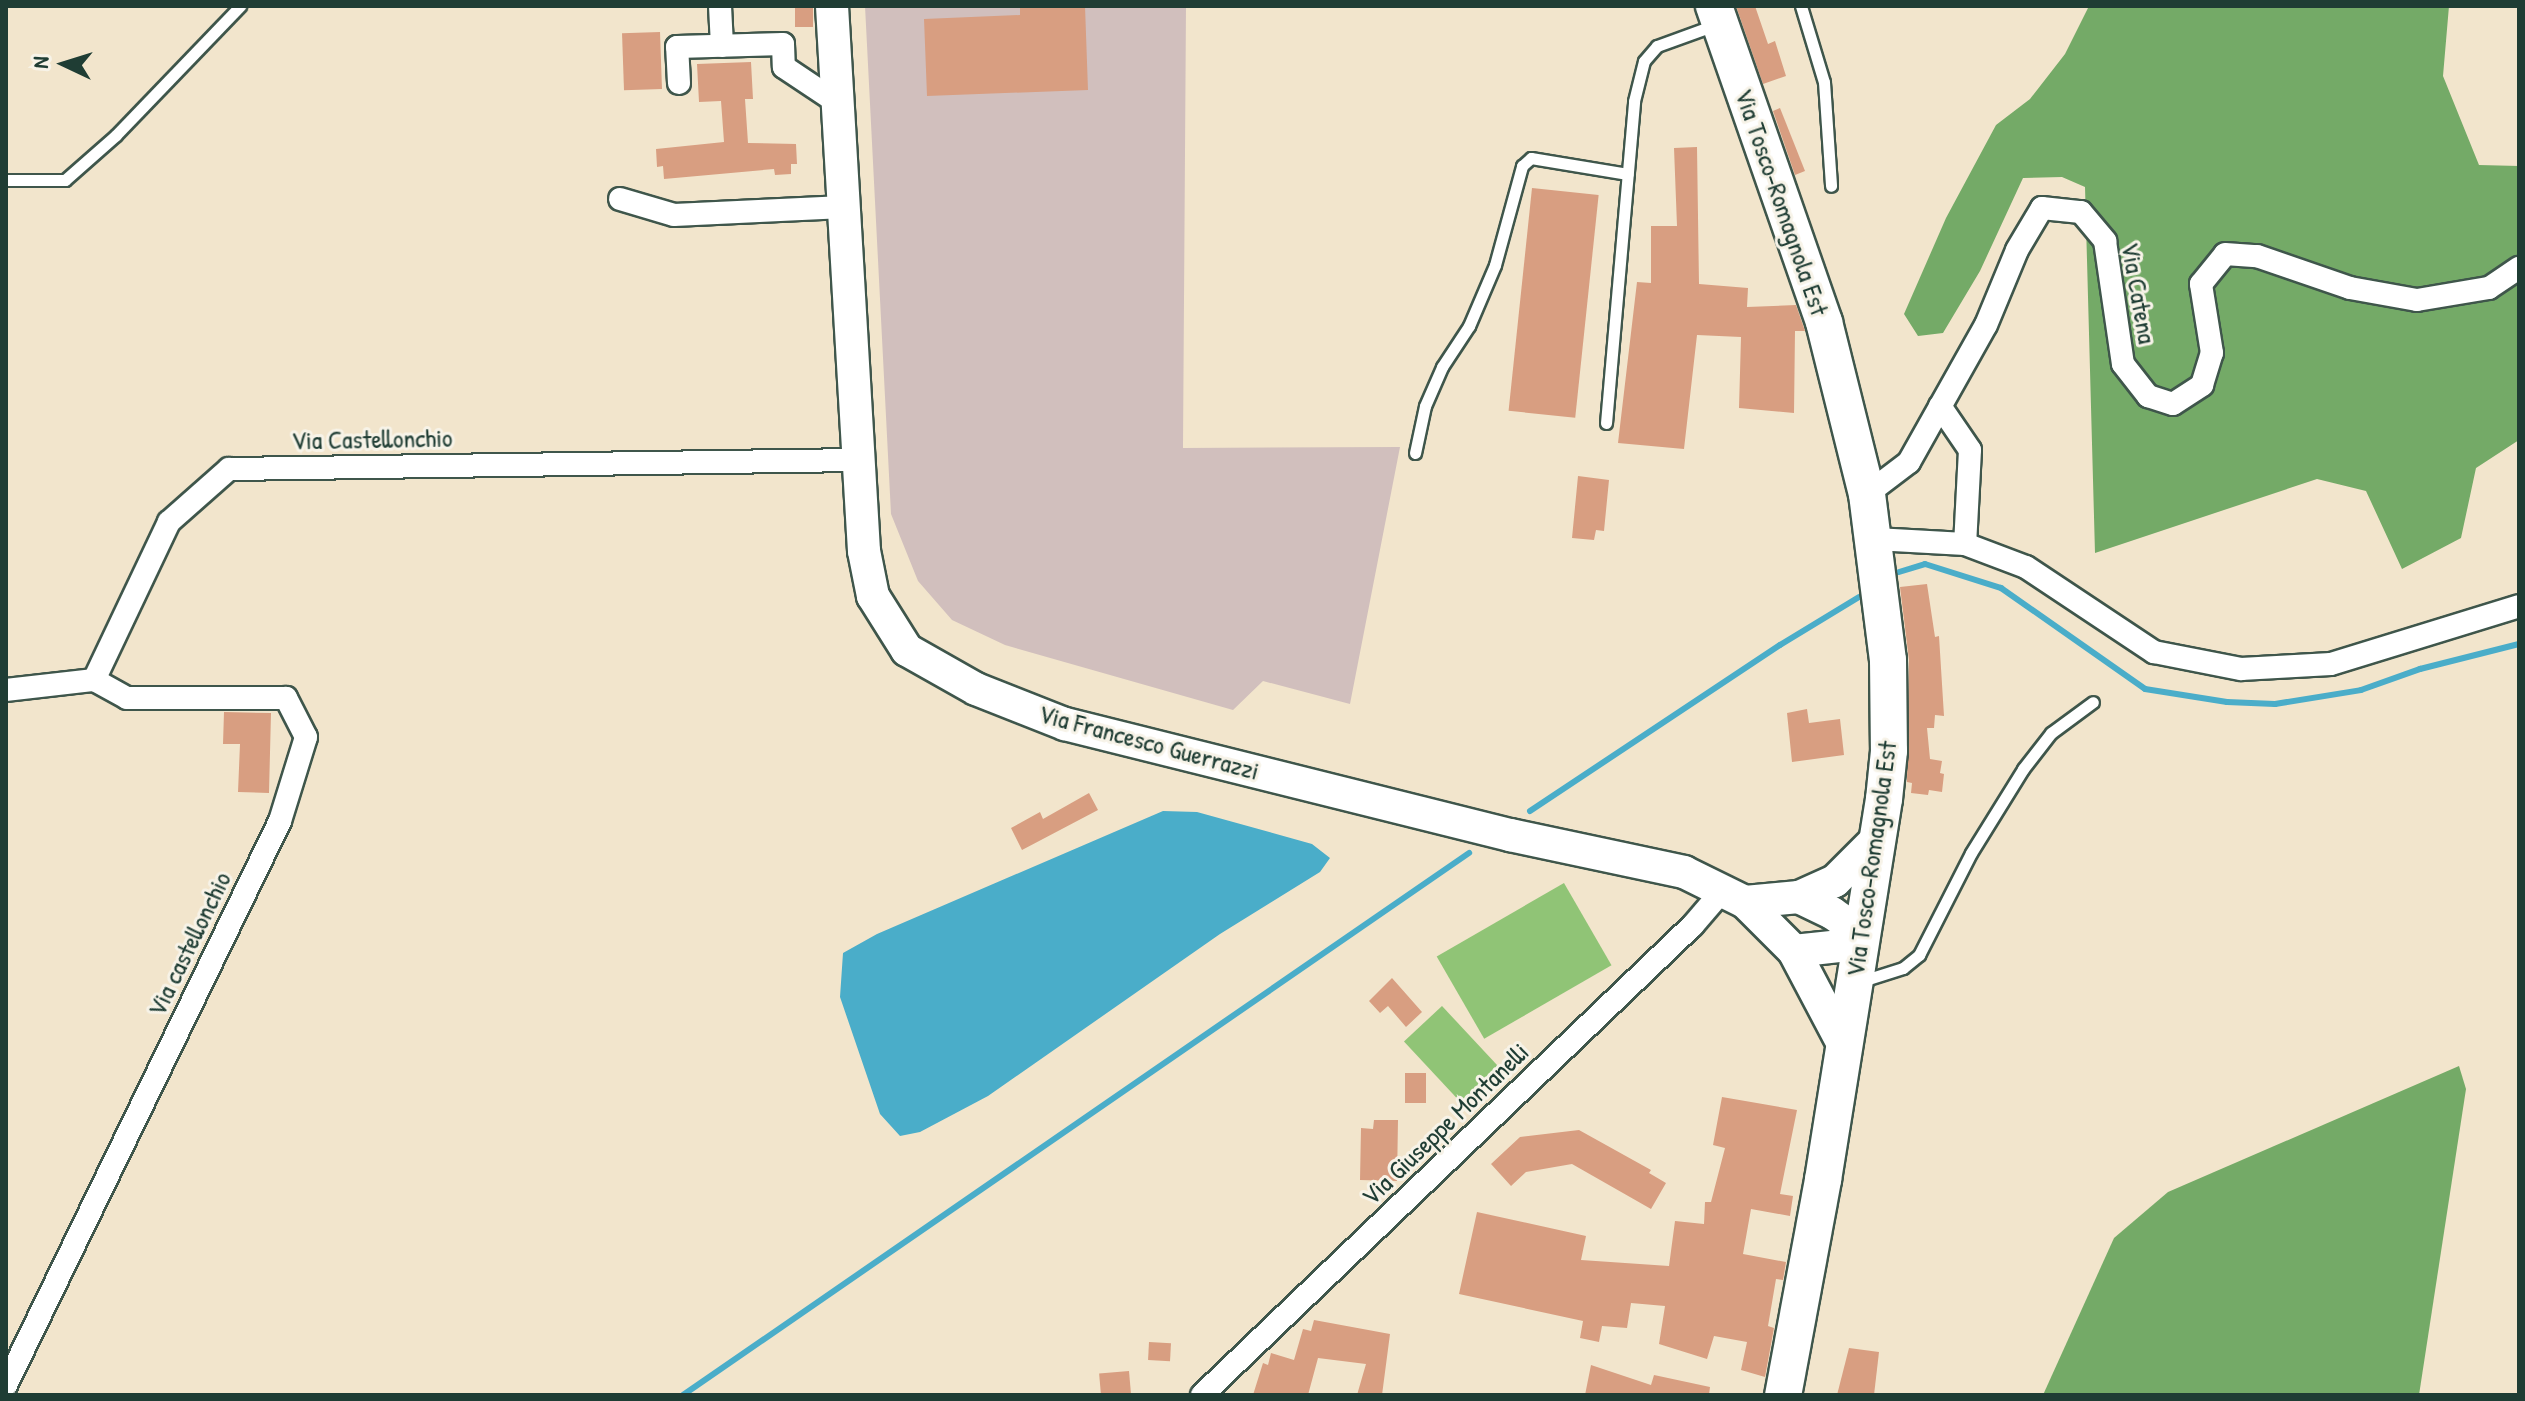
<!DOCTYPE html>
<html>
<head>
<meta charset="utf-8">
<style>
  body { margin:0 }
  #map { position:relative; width:2525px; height:1401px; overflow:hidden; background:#f2e5cc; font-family:"Patrick Hand",sans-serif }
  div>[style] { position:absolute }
  .industrial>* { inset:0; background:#d1bfbd }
  .green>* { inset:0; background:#90c476; transform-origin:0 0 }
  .forest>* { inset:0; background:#74aa67 }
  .water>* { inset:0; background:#4aadc9 }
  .stream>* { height:6px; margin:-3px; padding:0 3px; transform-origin:3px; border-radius:3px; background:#4aadc9 }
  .building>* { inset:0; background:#d89e81; transform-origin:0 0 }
  .roads { filter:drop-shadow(2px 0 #3f564b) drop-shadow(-2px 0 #3f564b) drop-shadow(0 2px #3f564b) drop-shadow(0 -2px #3f564b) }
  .lane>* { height:11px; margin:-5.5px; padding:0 5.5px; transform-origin:5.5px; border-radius:5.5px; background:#fff }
  .street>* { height:22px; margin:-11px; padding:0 11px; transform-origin:11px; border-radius:11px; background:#fff }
  .secondary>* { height:32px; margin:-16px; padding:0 16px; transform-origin:16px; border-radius:16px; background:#fff }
  .primary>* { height:36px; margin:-18px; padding:0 18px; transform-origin:18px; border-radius:18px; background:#fff }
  span { translate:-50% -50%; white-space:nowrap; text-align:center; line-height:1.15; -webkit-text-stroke:6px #f7f3e8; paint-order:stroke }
  .street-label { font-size:26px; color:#1f3d34 }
  .frame { position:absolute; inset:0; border:8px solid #1f3d34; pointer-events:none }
  .north { position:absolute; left:24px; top:24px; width:80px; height:80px; -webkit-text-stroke:6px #f7f3e8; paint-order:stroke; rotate:274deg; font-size:22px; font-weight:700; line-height:32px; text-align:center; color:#1f3d34 }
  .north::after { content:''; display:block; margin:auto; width:28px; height:36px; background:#1f3d34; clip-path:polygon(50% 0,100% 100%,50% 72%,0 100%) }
</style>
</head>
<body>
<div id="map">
  <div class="industrial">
    <i style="clip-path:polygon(865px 6px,1186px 6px,1183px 448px,1400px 447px,1350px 704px,1263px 681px,1233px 710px,1005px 645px,952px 620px,918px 581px,891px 514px)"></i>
  </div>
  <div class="green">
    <i style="left:1564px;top:883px;width:95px;height:147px;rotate:60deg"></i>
    <i style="left:1442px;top:1006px;width:94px;height:52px;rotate:47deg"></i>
  </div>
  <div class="forest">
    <i style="clip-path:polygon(2089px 6px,2449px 6px,2443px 76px,2479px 165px,2519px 166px,2519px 440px,2476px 468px,2461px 538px,2402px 569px,2366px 491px,2317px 479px,2095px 553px,2085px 187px,2062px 177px,2023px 178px,1980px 271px,1943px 333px,1918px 336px,1904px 314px,1946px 218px,1996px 125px,2030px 99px,2065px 54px)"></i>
    <i style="clip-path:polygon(2459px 1066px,2466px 1089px,2419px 1395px,2043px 1395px,2114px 1238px,2168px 1192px)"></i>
  </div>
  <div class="water">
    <i style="clip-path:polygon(1163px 811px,1197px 812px,1312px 844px,1330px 858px,1320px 872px,1220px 934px,988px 1096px,920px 1132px,900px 1136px,880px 1114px,840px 997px,843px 953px,877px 934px)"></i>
  </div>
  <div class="stream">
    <i style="left:1899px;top:572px;width:27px;rotate:-17deg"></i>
    <i style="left:1925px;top:564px;width:80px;rotate:17.5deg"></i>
    <i style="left:2001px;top:588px;width:176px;rotate:35deg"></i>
    <i style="left:2145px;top:689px;width:83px;rotate:9deg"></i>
    <i style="left:2227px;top:702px;width:48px;rotate:2.4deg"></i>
    <i style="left:2275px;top:704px;width:87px;rotate:-9.2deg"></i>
    <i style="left:2361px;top:690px;width:63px;rotate:-19.6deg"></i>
    <i style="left:2420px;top:669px;width:102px;rotate:-14.2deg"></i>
    <i style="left:1530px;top:811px;width:300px;rotate:-33.6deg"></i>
    <i style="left:1780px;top:645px;width:92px;rotate:-31.3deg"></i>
    <i style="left:683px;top:1395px;width:955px;rotate:-34.59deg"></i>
  </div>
  <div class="building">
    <i style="left:795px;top:6px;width:18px;height:21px"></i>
    <i style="clip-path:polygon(1020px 6px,1085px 6px,1088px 90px,927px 96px,924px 19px,1020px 15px)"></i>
    <i style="clip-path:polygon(1736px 6px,1755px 6px,1768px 44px,1775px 41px,1786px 76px,1763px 84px)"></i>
    <i style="left:660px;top:32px;width:57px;height:38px;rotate:88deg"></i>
    <i style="clip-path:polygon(751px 62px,753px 99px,745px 99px,748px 143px,796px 144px,797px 164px,791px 164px,791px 174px,775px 175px,774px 169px,664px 179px,663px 166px,657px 167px,656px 149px,724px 142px,721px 101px,699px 102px,697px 64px)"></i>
    <i style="clip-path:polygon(1780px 108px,1805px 171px,1795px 175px,1773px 111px)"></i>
    <i style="clip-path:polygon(1697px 147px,1699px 284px,1748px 288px,1747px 307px,1796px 305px,1805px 331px,1795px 331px,1794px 413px,1739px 408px,1741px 337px,1697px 335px,1684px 449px,1618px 443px,1637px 282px,1651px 283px,1651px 226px,1677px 226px,1674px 148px)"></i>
    <i style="left:1532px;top:188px;width:67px;height:224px;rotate:6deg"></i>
    <i style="clip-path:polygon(1578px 476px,1609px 480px,1604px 531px,1596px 530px,1594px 540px,1572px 538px)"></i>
    <i style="clip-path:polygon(1927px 584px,1935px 637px,1939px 636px,1944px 716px,1935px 715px,1934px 728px,1927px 728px,1930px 759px,1942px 761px,1940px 773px,1944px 774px,1942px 792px,1929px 790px,1928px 795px,1911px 793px,1912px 783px,1907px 782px,1909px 660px,1900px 587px)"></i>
    <i style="clip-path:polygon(1807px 709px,1809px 723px,1840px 719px,1844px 755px,1792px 762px,1787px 713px)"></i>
    <i style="clip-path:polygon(224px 712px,271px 713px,269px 793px,238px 792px,240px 744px,223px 744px)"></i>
    <i style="clip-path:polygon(1089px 793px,1098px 810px,1022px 850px,1011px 828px,1040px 812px,1043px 819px)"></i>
    <i style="clip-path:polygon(1392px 978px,1422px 1012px,1406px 1027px,1388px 1006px,1380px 1013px,1369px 1001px)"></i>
    <i style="left:1405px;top:1073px;width:21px;height:30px"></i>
    <i style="clip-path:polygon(1722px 1097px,1797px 1110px,1780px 1194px,1793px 1196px,1790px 1216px,1751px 1209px,1743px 1254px,1786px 1262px,1783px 1280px,1776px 1279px,1768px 1326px,1774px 1328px,1765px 1377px,1741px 1370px,1747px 1342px,1714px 1336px,1707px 1359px,1659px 1344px,1665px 1306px,1631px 1303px,1627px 1328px,1602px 1326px,1599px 1342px,1580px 1338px,1583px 1321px,1459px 1294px,1477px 1212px,1586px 1236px,1581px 1260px,1669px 1266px,1675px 1221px,1704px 1224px,1705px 1202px,1711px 1202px,1725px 1148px,1713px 1145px)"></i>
    <i style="clip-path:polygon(1374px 1120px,1398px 1120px,1397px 1181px,1360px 1180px,1361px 1128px,1373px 1129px)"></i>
    <i style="clip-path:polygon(1579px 1130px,1651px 1170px,1649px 1173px,1666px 1183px,1651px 1209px,1572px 1164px,1526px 1172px,1511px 1186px,1491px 1164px,1520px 1137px)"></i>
    <i style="clip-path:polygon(1314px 1320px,1390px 1334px,1382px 1395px,1357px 1395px,1366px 1364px,1318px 1358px,1308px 1395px,1253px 1395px,1263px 1363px,1268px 1365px,1271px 1353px,1294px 1360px,1303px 1329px,1311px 1331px)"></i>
    <i style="left:1149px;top:1342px;width:22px;height:18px;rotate:3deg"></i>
    <i style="clip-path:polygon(1849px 1348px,1879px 1352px,1874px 1395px,1837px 1395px)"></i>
    <i style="clip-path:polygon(1591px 1365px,1651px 1385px,1654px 1375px,1710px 1387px,1709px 1395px,1585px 1395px)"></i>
    <i style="left:1129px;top:1371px;width:24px;height:30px;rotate:85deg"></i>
  </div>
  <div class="roads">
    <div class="lane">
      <i style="left:1801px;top:6px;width:79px;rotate:73.2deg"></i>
      <i style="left:1824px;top:82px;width:104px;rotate:86.1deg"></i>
      <i style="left:6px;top:180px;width:59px"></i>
      <i style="left:65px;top:180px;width:68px;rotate:-41.4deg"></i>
      <i style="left:116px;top:135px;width:179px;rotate:-46.1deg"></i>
      <i style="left:1606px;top:423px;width:323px;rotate:-85deg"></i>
      <i style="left:1634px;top:101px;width:41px;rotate:-76deg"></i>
      <i style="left:1644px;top:61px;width:20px;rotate:-49deg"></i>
      <i style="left:1657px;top:46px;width:62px;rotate:-19.9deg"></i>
      <i style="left:1415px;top:453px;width:48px;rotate:-78deg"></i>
      <i style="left:1425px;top:406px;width:43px;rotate:-66.4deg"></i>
      <i style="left:1442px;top:367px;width:49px;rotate:-56.6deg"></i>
      <i style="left:1469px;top:326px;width:66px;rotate:-66.9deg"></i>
      <i style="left:1495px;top:265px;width:103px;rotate:-74.7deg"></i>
      <i style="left:1522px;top:166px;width:12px;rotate:-42deg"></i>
      <i style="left:1531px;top:158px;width:98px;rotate:9.4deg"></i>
      <i style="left:1862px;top:981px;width:43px;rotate:-17.6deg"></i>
      <i style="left:1903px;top:968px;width:21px;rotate:-39deg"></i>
      <i style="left:1919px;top:955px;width:114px;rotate:-63deg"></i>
      <i style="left:1971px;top:853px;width:99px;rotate:-58.2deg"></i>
      <i style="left:2023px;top:769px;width:46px;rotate:-52.1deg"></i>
      <i style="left:2051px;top:733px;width:52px;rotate:-36.4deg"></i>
    </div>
    <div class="street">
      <i style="left:720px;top:6px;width:40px;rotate:87.1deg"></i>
      <i style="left:679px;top:83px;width:36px;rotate:-93deg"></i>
      <i style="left:677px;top:47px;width:106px;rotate:-1.6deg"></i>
      <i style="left:783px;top:44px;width:23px;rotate:88deg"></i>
      <i style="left:784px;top:67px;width:65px;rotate:33.7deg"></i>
      <i style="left:620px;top:199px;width:56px;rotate:16.5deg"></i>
      <i style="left:674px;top:215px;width:170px;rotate:-2.7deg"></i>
      <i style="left:1940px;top:406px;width:53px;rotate:55.7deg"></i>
      <i style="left:1970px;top:450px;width:94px;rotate:93deg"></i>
      <i style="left:1867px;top:494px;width:53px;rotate:-37.3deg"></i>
      <i style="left:1909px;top:462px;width:157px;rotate:-60.7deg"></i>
      <i style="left:1986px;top:325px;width:81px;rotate:-67.5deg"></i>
      <i style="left:2017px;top:250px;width:49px;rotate:-59.2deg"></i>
      <i style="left:2042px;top:208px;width:39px;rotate:6deg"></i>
      <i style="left:2081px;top:212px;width:38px;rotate:50deg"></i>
      <i style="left:2105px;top:241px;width:124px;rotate:81.7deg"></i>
      <i style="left:2123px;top:364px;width:41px;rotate:52deg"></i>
      <i style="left:2148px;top:396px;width:26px;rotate:18deg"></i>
      <i style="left:2173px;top:404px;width:35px;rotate:-33deg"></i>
      <i style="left:2202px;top:385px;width:34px;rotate:-73deg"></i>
      <i style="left:2212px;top:353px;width:70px;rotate:-99.1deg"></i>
      <i style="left:2201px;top:284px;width:38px;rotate:-51deg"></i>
      <i style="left:2225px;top:254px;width:32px;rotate:4deg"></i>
      <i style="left:2257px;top:256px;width:98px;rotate:19deg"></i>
      <i style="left:2350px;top:288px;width:68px;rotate:10.2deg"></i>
      <i style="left:2417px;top:300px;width:73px;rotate:-9.5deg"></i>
      <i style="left:2489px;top:288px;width:36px;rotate:-34deg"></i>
      <i style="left:1875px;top:539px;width:90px;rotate:3.2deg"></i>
      <i style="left:1965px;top:544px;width:65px;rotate:20.7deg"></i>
      <i style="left:2026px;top:567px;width:154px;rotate:33.6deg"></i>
      <i style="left:2154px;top:652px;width:89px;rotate:11.1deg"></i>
      <i style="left:2241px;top:669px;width:90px;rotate:-3.2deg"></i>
      <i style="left:2331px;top:664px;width:197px;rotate:-17.1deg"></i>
      <i style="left:6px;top:690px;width:89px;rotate:-6.5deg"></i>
      <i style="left:94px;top:680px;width:175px;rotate:-64.6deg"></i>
      <i style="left:169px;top:522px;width:80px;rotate:-41.5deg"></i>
      <i style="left:229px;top:469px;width:631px;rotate:-0.82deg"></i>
      <i style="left:6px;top:1385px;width:627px;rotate:-64.09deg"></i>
      <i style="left:280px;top:821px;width:88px;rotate:-72.8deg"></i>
      <i style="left:306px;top:737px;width:44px;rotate:-117.1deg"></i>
      <i style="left:286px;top:698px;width:159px;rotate:180deg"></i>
      <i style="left:127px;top:698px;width:38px;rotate:-151deg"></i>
      <i style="left:1202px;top:1395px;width:680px;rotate:-43.75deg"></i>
      <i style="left:1693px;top:925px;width:46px;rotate:-49.4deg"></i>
    </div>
    <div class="secondary">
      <i style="left:832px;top:6px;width:546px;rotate:86.64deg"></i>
      <i style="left:864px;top:551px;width:46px;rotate:78.7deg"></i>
      <i style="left:873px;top:596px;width:64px;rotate:57.8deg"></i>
      <i style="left:907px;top:650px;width:79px;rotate:29.5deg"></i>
      <i style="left:976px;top:689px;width:96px;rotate:21.5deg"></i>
      <i style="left:1065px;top:724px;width:459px;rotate:14deg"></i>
      <i style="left:1510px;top:835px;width:178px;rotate:12deg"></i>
      <i style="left:1684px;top:872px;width:68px;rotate:26.2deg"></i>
      <i style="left:1745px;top:902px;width:69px;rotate:45deg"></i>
      <i style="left:1794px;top:951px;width:105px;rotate:62.2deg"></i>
      <i style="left:1799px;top:897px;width:37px;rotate:26deg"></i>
      <i style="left:1832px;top:913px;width:37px;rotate:35deg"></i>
      <i style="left:1745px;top:902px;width:54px;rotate:-5.3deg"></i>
      <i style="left:1799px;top:897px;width:39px;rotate:-24deg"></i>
      <i style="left:1835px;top:881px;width:59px;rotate:-45deg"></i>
      <i style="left:1794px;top:951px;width:45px;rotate:-6.3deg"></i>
      <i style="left:1839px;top:946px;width:23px;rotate:-20deg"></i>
    </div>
    <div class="primary">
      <i style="left:1714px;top:6px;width:335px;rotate:70.8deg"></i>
      <i style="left:1824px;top:322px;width:177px;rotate:76deg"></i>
      <i style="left:1867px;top:494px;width:167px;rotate:82.8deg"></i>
      <i style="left:1888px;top:660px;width:91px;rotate:89.4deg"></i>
      <i style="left:1889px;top:751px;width:48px;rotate:95.9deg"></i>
      <i style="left:1884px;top:799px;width:386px;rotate:99.1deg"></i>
      <i style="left:1823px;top:1180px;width:219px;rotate:100.5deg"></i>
    </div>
  </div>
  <div class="street-label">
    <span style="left:1782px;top:202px;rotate:71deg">Via Tosco-Romagnola Est</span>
    <span style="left:2139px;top:293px;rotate:80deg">Via Catena</span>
    <span style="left:372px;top:439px;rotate:-1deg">Via Castellonchio</span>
    <span style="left:1149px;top:742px;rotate:15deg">Via Francesco Guerrazzi</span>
    <span style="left:1871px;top:859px;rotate:-82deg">Via Tosco-Romagnola Est</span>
    <span style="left:189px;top:944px;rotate:-64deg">Via castellonchio</span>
    <span style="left:1445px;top:1124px;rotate:-44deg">Via Giuseppe Montanelli</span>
  </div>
  <div class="frame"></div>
  <div class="north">N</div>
</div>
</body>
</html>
